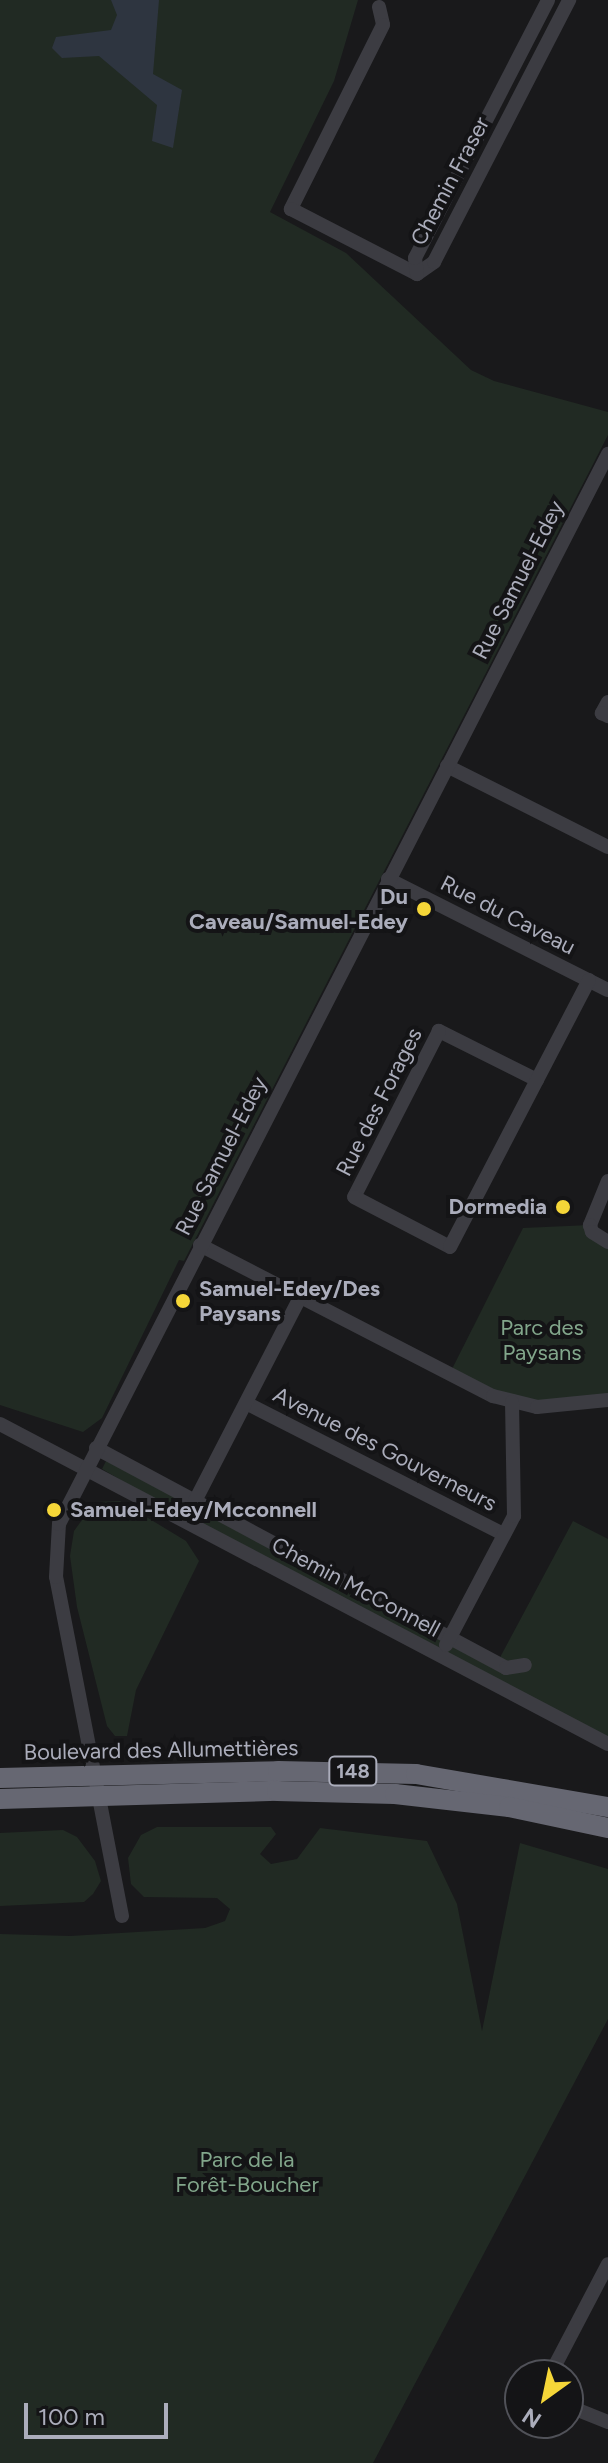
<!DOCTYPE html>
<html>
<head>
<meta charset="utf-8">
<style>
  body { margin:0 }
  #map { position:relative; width:608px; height:2463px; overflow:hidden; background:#19191b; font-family:Figtree,sans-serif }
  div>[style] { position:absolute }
  .green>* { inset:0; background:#212a23 }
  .water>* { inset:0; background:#2e3540 }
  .minor>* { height:14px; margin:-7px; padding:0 7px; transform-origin:7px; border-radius:7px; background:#3c3c42 }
  .highway>* { height:20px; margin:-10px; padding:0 10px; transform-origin:10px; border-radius:10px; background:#666772 }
  .dots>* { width:22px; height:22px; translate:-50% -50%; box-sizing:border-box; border:4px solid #141416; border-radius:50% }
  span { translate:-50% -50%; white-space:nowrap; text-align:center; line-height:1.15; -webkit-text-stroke:8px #141416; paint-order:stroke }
  .shield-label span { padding:2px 6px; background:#141416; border:2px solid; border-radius:6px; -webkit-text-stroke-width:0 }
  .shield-label { font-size:20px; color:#abadbb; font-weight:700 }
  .street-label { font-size:22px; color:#abadbb }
  .poi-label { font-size:22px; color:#abadbb; font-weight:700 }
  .right { translate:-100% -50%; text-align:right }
  .left { translate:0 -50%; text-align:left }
  .park-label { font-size:22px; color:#82a68b }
  .north { position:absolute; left:504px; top:2359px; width:80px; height:80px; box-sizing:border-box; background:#141416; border:2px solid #505158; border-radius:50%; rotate:213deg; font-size:22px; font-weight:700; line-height:32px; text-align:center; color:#abadbb }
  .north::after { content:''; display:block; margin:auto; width:28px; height:36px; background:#f5d638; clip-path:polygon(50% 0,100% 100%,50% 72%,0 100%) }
  .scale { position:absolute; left:24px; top:2403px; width:144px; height:36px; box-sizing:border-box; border:4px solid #abadbb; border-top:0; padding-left:10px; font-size:24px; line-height:28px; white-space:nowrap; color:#abadbb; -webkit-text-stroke:6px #141416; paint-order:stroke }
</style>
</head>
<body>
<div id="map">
  <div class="green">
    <i style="clip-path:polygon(0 0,358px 0,334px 81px,270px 212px,346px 253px,471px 370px,494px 381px,608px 412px,608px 435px,184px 1261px,179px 1260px,102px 1418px,83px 1432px,0 1405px)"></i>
    <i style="clip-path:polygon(590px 1225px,608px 1242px,608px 1400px,537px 1407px,449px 1375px,523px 1228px)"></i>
    <i style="clip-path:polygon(107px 1459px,497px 1663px,573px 1521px,608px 1539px,608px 1744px,274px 1569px,102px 1469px)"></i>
    <i style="clip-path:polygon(120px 1501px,186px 1541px,199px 1561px,136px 1690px,127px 1736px,115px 1736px,107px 1726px,77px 1607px,70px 1556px,74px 1531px,95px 1502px)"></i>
    <i style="clip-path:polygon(157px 1827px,271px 1827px,276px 1834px,260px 1854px,271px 1864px,297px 1859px,320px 1828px,427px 1841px,457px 1904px,482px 2031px,520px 1843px,608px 1869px,608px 2019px,373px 2463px,0 2463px,0 1934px,70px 1936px,205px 1928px,225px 1921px,230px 1909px,217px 1898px,144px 1897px,131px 1884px,128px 1858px,141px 1835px)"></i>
    <i style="clip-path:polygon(63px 1830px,77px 1837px,95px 1861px,101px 1881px,93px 1894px,84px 1902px,0 1906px,0 1833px)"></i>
  </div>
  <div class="water">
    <i style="clip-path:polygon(111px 0,159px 0,153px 74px,182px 90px,173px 148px,152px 141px,157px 105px,99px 56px,62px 58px,52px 48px,56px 37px,111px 30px,117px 15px)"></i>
  </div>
  <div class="minor">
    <i style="left:379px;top:7px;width:18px;rotate:77deg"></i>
    <i style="left:383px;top:25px;width:206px;rotate:116.6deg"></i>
    <i style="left:291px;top:209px;width:142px;rotate:27.3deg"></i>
    <i style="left:417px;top:274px;width:21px;rotate:-35deg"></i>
    <i style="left:434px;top:262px;width:295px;rotate:-62.7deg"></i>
    <i style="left:417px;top:274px;width:16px;rotate:-97deg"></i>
    <i style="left:415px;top:258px;width:290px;rotate:-62.7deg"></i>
    <i style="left:608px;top:702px;width:13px;rotate:119deg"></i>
    <i style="left:602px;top:713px;width:7px;rotate:27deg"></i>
    <i style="left:447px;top:766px;width:180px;rotate:26.7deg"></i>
    <i style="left:388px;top:879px;width:246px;rotate:26.8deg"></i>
    <i style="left:537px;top:1080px;width:110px;rotate:-153.4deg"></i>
    <i style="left:439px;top:1031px;width:186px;rotate:117.1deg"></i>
    <i style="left:354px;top:1197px;width:108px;rotate:27.5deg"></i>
    <i style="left:450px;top:1247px;width:301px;rotate:-62.5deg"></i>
    <i style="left:608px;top:1181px;width:48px;rotate:112.2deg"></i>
    <i style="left:590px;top:1225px;width:7px;rotate:74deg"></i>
    <i style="left:592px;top:1232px;width:19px;rotate:32deg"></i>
    <i style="left:200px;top:1245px;width:330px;rotate:27.3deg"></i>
    <i style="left:493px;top:1396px;width:45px;rotate:14deg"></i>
    <i style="left:537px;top:1407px;width:71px;rotate:-5.6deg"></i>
    <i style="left:248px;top:1404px;width:286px;rotate:27deg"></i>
    <i style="left:0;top:1424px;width:687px;rotate:27.76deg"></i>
    <i style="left:96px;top:1448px;width:465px;rotate:28.2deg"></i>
    <i style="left:506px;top:1668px;width:19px;rotate:-9deg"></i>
    <i style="left:195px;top:1501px;width:229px;rotate:-62.7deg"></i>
    <i style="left:446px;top:1645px;width:146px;rotate:-62.2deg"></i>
    <i style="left:514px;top:1516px;width:114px;rotate:-91deg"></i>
    <i style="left:122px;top:1916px;width:345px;rotate:-101deg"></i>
    <i style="left:56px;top:1577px;width:53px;rotate:-86.8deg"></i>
    <i style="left:59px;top:1524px;width:1203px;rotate:-62.84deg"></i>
    <i style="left:550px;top:2375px;width:125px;rotate:-62.4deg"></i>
    <i style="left:568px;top:2406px;width:43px;rotate:21.8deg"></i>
  </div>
  <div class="highway">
    <i style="left:0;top:1778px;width:278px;rotate:-1.4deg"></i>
    <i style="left:278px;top:1771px;width:138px;rotate:1.2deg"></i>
    <i style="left:416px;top:1774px;width:195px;rotate:9.8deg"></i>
    <i style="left:0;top:1799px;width:277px;rotate:-1.7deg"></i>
    <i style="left:277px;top:1791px;width:118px;rotate:1.5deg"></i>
    <i style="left:395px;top:1794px;width:115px;rotate:6.5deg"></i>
    <i style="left:509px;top:1807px;width:101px;rotate:12deg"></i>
  </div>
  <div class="dots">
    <i style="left:424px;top:909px;background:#f5d638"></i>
    <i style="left:563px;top:1207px;background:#f5d638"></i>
    <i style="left:183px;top:1301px;background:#f5d638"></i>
    <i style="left:54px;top:1510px;background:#f5d638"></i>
  </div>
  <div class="shield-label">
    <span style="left:353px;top:1771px">148</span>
  </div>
  <div class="street-label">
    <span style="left:450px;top:181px;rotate:-62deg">Chemin Fraser</span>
    <span style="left:518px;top:580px;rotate:-63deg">Rue Samuel-Edey</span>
    <span style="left:508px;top:915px;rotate:27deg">Rue du Caveau</span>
    <span style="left:379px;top:1102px;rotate:-63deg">Rue des Forages</span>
    <span style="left:221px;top:1156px;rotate:-63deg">Rue Samuel-Edey</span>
    <span style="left:385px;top:1449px;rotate:27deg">Avenue des Gouverneurs</span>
    <span style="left:356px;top:1587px;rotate:28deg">Chemin McConnell</span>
    <span style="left:161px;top:1750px;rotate:-1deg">Boulevard des Allumettières</span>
  </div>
  <div class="poi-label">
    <span class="right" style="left:408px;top:909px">Du<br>Caveau/Samuel-Edey</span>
    <span class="right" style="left:547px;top:1207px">Dormedia</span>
    <span class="left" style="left:199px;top:1301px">Samuel-Edey/Des<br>Paysans</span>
    <span class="left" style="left:70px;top:1510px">Samuel-Edey/Mcconnell</span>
  </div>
  <div class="park-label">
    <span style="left:542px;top:1340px">Parc des<br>Paysans</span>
    <span style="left:247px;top:2172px">Parc de la<br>Forêt-Boucher</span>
  </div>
  <div class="north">N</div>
  <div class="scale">100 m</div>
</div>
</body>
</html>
